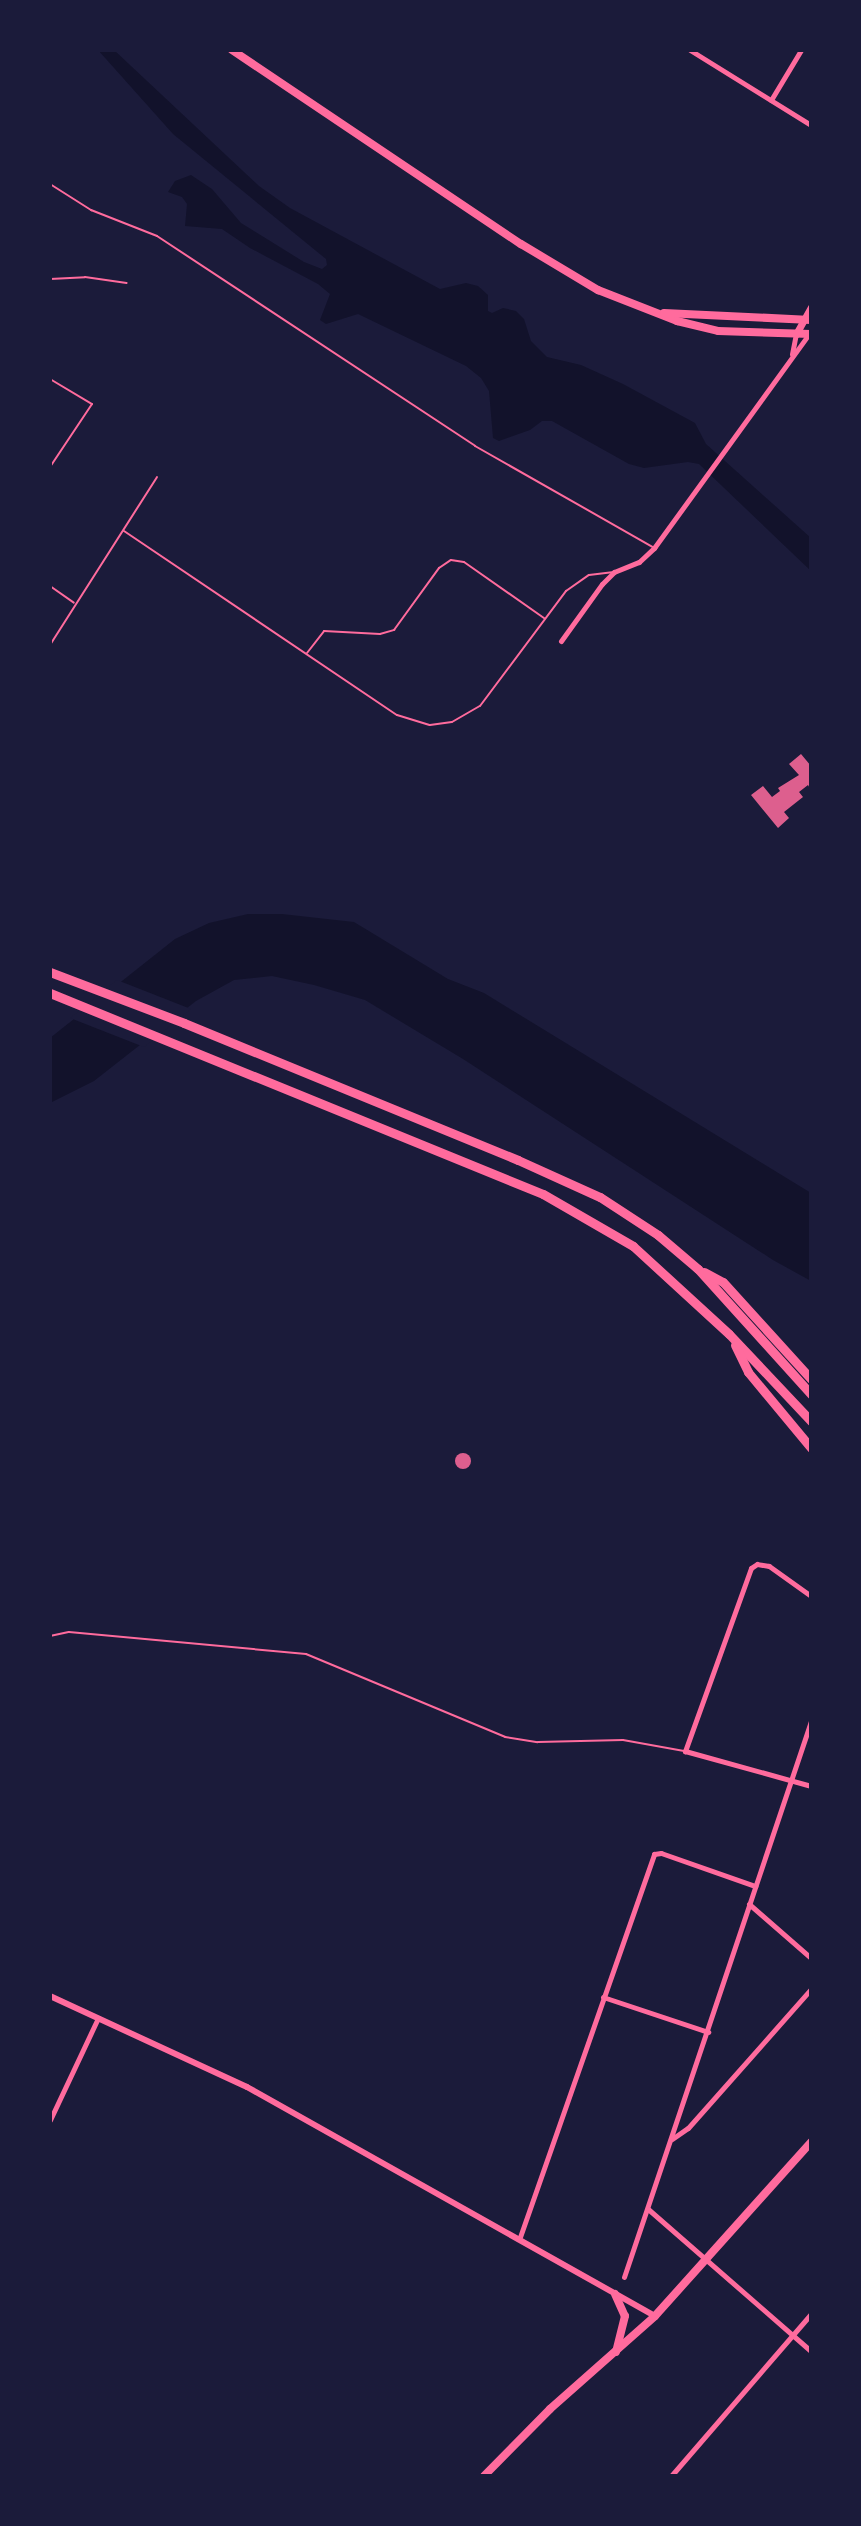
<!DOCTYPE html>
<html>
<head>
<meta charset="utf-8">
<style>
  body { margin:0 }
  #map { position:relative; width:861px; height:2526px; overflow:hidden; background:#1b1b3a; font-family:"Work Sans",sans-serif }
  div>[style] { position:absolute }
  .water>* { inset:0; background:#12122b }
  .pier>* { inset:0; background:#1b1b3a }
  .building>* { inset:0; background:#dd5f8e }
  .round { border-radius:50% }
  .service>* { height:2px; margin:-1px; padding:0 1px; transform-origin:1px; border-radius:1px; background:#ff6b9d }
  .minor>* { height:5px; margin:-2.5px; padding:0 2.5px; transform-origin:2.5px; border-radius:2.5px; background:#ff6b9d }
  .tertiary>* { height:6px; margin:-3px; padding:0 3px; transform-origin:3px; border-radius:3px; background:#ff6b9d }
  .secondary>* { height:7px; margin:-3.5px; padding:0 3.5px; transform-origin:3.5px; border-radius:3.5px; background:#ff6b9d }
  .primary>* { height:8px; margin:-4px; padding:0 4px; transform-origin:4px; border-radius:4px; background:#ff6b9d }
  .motorway>* { height:9px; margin:-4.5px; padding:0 4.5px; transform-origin:4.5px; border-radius:4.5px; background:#ff6b9d }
  span { translate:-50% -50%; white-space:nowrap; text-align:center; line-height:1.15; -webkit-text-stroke:6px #1b1b3a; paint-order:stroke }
  .frame { position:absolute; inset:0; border:52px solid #1b1b3a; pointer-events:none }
</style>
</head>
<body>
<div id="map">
  <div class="water">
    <i style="clip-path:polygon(98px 50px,114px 50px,259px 186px,290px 208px,440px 289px,466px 283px,478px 286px,488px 295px,488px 311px,492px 313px,503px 308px,516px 311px,524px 319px,531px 341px,547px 357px,581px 365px,623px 384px,695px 423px,706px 444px,811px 538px,811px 571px,699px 464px,688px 462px,644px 468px,629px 464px,552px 421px,542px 421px,530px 430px,499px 441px,493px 438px,489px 391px,481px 378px,466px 366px,358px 314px,326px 324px,320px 320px,330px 294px,318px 284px,250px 248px,222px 229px,185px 226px,187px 204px,182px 197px,168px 192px,175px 181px,191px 175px,212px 189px,241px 223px,304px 262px,322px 269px,327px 265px,326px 259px,173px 134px)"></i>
    <i style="clip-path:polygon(248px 914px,282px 914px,354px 922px,448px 979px,484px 993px,811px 1193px,811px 1281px,773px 1260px,463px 1059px,365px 1000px,314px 985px,272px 976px,234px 980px,196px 1001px,94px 1081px,50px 1103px,50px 1038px,175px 939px,209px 923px)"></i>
  </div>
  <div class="pier">
    <i style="clip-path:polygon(117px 980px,191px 1009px,144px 1047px,70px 1018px)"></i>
  </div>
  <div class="building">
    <i style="clip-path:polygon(801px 754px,811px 766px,811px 790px,808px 785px,799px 792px,803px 797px,784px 812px,789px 818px,778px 828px,751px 795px,763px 786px,772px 797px,780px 791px,778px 788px,799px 775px,789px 764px)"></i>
    <i class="round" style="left:455px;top:1453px;width:16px;height:16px"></i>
  </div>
  <div class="service">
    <i style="left:50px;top:184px;width:49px;rotate:32.4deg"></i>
    <i style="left:91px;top:210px;width:71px;rotate:21.5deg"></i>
    <i style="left:157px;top:236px;width:381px;rotate:33.4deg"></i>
    <i style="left:475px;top:446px;width:205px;rotate:29.6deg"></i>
    <i style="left:50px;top:279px;width:35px;rotate:-3deg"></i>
    <i style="left:85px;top:277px;width:42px;rotate:8.1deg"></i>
    <i style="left:50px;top:379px;width:49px;rotate:30.8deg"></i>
    <i style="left:92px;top:404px;width:76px;rotate:123.7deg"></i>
    <i style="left:124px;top:531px;width:329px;rotate:34deg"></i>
    <i style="left:397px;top:715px;width:34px;rotate:17deg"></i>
    <i style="left:430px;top:725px;width:22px;rotate:-8deg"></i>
    <i style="left:452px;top:722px;width:32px;rotate:-30deg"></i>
    <i style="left:480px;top:706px;width:144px;rotate:-53.2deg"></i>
    <i style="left:566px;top:591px;width:28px;rotate:-35deg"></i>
    <i style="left:589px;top:575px;width:23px;rotate:-7deg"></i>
    <i style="left:50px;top:586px;width:29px;rotate:35deg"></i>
    <i style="left:50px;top:645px;width:199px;rotate:-57.5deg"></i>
    <i style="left:307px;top:653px;width:28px;rotate:-52deg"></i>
    <i style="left:324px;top:631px;width:56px;rotate:3.1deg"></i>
    <i style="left:380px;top:634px;width:15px;rotate:-16deg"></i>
    <i style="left:394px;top:630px;width:77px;rotate:-54deg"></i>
    <i style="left:439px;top:568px;width:14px;rotate:-34deg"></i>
    <i style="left:451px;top:560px;width:13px;rotate:9deg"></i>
    <i style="left:464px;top:562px;width:98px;rotate:35deg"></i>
    <i style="left:50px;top:1636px;width:19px;rotate:-12deg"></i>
    <i style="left:69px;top:1632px;width:238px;rotate:5.3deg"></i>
    <i style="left:306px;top:1654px;width:216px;rotate:22.6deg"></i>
    <i style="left:505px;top:1737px;width:33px;rotate:9deg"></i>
    <i style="left:538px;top:1742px;width:85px;rotate:-1.3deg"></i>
    <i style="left:623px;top:1740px;width:62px;rotate:10.2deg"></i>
  </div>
  <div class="minor">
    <i style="left:690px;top:50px;width:142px;rotate:31.8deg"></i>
    <i style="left:771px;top:100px;width:58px;rotate:-59deg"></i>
    <i style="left:792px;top:354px;width:20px;rotate:-79deg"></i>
    <i style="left:561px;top:641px;width:70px;rotate:-54.3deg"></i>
    <i style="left:602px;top:584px;width:17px;rotate:-45deg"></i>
    <i style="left:614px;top:572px;width:27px;rotate:-22deg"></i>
    <i style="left:639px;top:562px;width:21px;rotate:-43deg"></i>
    <i style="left:654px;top:548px;width:264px;rotate:-54.1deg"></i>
    <i style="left:811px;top:1596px;width:52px;rotate:-144.5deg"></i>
    <i style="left:769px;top:1566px;width:12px;rotate:-171deg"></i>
    <i style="left:757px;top:1564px;width:7px;rotate:146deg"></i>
    <i style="left:751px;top:1568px;width:195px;rotate:109.8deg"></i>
    <i style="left:685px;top:1751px;width:131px;rotate:15.5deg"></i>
    <i style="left:749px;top:1904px;width:82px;rotate:41.1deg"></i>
    <i style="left:603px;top:1997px;width:111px;rotate:18.4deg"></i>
    <i style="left:50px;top:2120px;width:113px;rotate:-64.8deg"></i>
    <i style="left:672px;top:2139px;width:19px;rotate:-35deg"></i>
    <i style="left:688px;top:2128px;width:186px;rotate:-48.5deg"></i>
    <i style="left:648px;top:2209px;width:216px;rotate:41.1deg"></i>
    <i style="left:520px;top:2237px;width:406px;rotate:-70.7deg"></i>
    <i style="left:654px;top:1854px;width:7px;rotate:-8deg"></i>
    <i style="left:661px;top:1853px;width:100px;rotate:19.3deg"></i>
    <i style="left:624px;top:2277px;width:587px;rotate:-71.41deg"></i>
    <i style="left:671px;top:2476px;width:214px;rotate:-49.2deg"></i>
  </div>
  <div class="tertiary">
    <i style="left:50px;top:1996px;width:217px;rotate:24.8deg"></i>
    <i style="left:247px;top:2087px;width:468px;rotate:29.3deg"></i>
  </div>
  <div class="secondary">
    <i style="left:796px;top:334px;width:31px;rotate:-61deg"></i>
  </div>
  <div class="primary">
    <i style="left:232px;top:50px;width:348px;rotate:33.9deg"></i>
    <i style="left:521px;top:244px;width:90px;rotate:30.9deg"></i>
    <i style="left:598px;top:290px;width:85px;rotate:21.4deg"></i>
    <i style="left:677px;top:321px;width:42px;rotate:13.7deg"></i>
    <i style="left:718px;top:331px;width:93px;rotate:1.8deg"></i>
    <i style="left:664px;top:313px;width:147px;rotate:2.7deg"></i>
    <i style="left:615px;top:2294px;width:24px;rotate:66deg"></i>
    <i style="left:625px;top:2316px;width:37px;rotate:104deg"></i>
    <i style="left:484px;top:2476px;width:94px;rotate:-45.4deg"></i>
    <i style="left:550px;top:2409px;width:140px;rotate:-41.5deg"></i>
    <i style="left:655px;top:2316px;width:234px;rotate:-48.1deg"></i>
  </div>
  <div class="motorway">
    <i style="left:50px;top:972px;width:143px;rotate:20.8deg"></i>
    <i style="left:184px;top:1023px;width:361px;rotate:22.3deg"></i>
    <i style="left:518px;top:1160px;width:90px;rotate:24.3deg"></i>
    <i style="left:600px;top:1197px;width:69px;rotate:33.2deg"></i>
    <i style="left:658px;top:1235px;width:52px;rotate:40.4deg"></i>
    <i style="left:698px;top:1269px;width:169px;rotate:47.9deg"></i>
    <i style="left:50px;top:993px;width:532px;rotate:22.18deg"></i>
    <i style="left:543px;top:1194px;width:104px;rotate:30deg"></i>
    <i style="left:633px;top:1246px;width:130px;rotate:42.5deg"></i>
    <i style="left:729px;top:1334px;width:120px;rotate:46.7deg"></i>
    <i style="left:704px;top:1272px;width:21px;rotate:28deg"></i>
    <i style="left:723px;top:1282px;width:131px;rotate:47.8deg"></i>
    <i style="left:735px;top:1345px;width:30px;rotate:64deg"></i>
    <i style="left:748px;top:1372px;width:99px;rotate:50.3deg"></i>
  </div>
  <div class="frame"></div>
</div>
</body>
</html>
